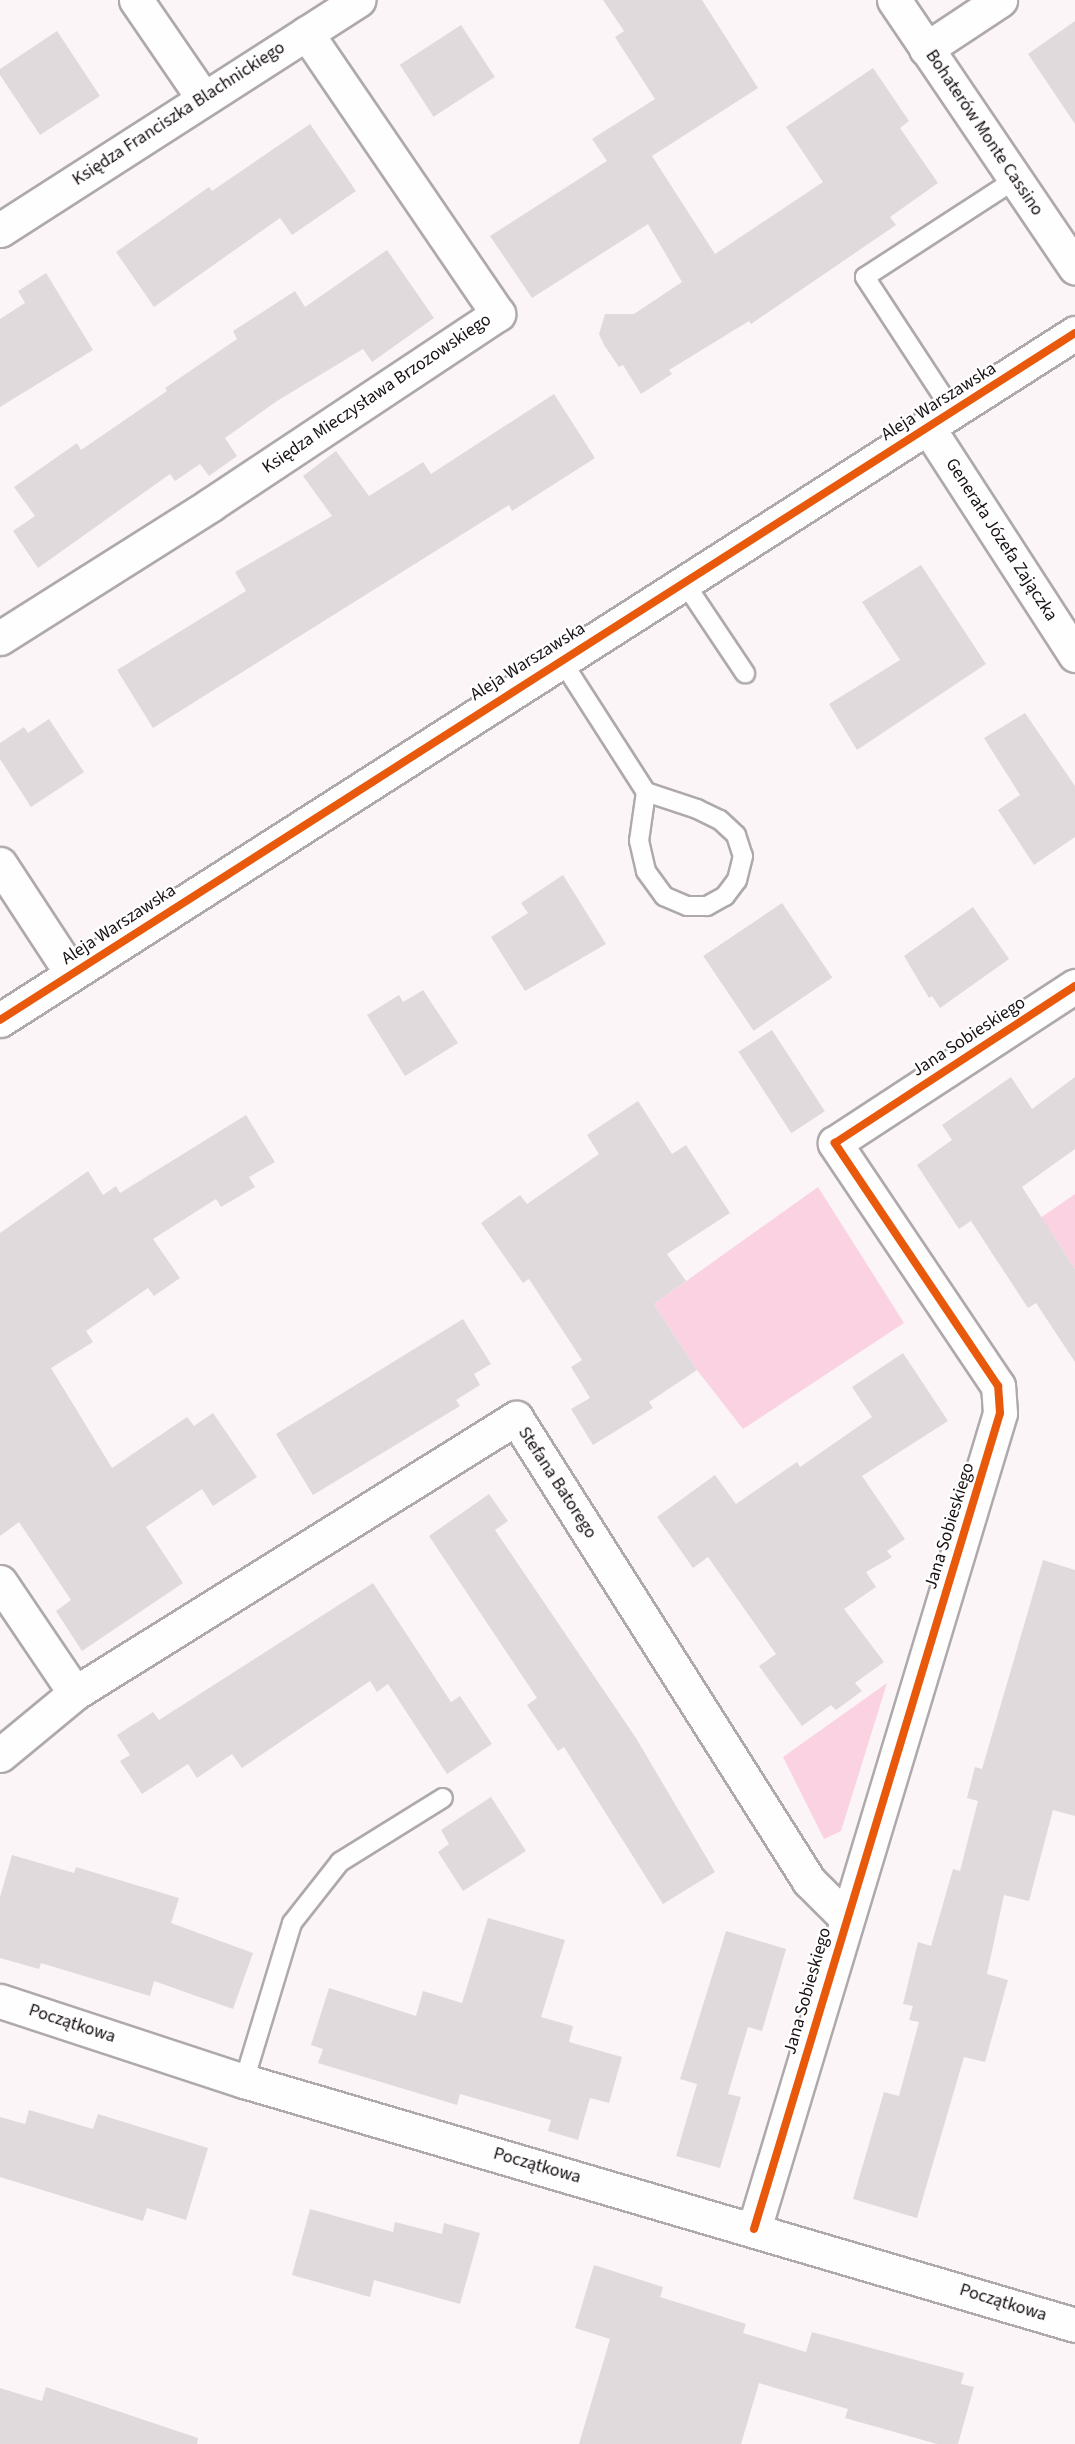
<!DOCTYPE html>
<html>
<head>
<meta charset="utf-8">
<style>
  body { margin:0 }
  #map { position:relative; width:1075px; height:2444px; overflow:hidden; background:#fbf5f7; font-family:"Source Sans 3",sans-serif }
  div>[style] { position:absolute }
  .green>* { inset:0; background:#fad2e1 }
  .building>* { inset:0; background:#e1dadc; transform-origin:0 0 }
  .roads { filter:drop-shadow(2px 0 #afa9ab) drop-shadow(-2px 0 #afa9ab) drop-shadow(0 2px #afa9ab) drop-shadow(0 -2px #afa9ab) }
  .service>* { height:18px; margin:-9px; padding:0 9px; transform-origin:9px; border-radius:9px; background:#fefefe }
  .minor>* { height:33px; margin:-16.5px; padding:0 16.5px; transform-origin:16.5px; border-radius:16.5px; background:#fefefe }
  .tertiary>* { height:33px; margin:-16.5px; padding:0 16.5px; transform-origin:16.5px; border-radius:16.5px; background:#fefefe }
  .cycleway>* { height:8px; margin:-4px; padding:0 4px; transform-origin:4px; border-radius:4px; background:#e8590c }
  span { translate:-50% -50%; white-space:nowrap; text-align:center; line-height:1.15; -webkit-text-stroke:4.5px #fff; paint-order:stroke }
  .street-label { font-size:18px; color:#181113 }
</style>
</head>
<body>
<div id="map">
  <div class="green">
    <i style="clip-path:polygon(818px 1187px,904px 1323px,743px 1429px,697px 1370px,654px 1304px)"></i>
    <i style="clip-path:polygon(1075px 1194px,1075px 1269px,1049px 1229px,998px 1262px,991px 1252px)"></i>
    <i style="clip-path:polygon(887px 1683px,841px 1831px,824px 1839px,783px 1757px)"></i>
  </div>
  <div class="building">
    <i style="clip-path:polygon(603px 0,702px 0,758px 88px,652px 156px,715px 254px,823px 182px,786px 127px,873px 68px,909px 121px,900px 128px,938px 183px,890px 217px,896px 225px,751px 324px,749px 321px,669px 370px,672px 374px,641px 394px,623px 365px,619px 367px,604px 345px,599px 334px,605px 314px,634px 314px,682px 282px,648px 224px,532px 298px,490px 236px,607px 161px,592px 139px,655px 99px,615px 37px,624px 31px)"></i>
    <i style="clip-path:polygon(1075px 21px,1075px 124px,1028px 54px)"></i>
    <i style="left:461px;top:25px;width:62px;height:73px;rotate:57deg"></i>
    <i style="clip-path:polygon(57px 31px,100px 96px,40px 135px,0 75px,0 69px)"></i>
    <i style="clip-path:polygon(310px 124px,356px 191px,292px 235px,280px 218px,154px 307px,116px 252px,209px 187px,212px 191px)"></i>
    <i style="clip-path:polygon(387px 250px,434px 318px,372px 362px,363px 349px,277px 401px,225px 438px,237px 456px,209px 476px,200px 464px,175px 481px,170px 474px,38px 568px,13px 531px,35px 516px,14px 487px,77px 443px,81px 450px,167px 391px,165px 388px,237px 339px,233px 331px,295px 291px,305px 307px)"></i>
    <i style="clip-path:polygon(46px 273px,93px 350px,0 407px,0 319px,25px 303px,18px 291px)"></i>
    <i style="clip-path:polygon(554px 394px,595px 458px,512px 511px,509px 505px,153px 728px,117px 670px,246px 591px,235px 572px,332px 516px,303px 476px,336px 451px,369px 496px,423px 462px,431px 474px)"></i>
    <i style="clip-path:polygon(921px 565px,986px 664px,857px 750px,829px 704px,900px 660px,862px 602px)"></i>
    <i style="clip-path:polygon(1025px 713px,1075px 786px,1075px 837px,1034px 865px,998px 810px,1020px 795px,984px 738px)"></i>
    <i style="clip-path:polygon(49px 719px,84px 772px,31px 807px,0 759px,0 743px,24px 727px,28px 733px)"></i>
    <i style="clip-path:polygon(563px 875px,606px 944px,525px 991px,491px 937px,528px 913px,521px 903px)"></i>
    <i style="left:782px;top:903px;width:90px;height:95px;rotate:56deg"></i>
    <i style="clip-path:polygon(973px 907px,1009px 959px,940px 1008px,932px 996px,929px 998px,904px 956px)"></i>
    <i style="clip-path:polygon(423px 990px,458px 1043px,405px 1076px,367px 1015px,399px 995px,403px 1002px)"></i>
    <i style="left:772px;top:1030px;width:97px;height:40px;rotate:57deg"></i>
    <i style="clip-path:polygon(1011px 1077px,1032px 1109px,1075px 1077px,1075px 1149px,1022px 1187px,1075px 1269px,1075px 1362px,1036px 1303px,1028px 1308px,971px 1221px,959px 1229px,917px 1165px,952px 1140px,942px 1125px)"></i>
    <i style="clip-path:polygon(638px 1101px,672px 1154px,686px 1145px,730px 1213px,667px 1254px,686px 1281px,654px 1304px,697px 1370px,649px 1402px,653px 1408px,593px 1445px,571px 1409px,590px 1398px,571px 1367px,582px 1360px,529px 1279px,523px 1283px,481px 1223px,520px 1195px,527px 1204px,599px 1154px,587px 1135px)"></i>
    <i style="clip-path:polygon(246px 1115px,275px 1162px,249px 1177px,255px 1187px,221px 1207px,216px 1199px,153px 1239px,180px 1278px,154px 1296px,148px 1288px,86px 1331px,93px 1342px,51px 1368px,112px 1468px,187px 1417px,194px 1426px,213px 1413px,257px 1477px,213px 1506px,202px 1489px,146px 1527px,183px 1583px,82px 1651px,56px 1611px,71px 1600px,19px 1522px,0 1536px,0 1233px,88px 1171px,103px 1195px,116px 1186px,120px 1193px)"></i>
    <i style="clip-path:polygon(463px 1319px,491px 1364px,474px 1374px,480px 1385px,456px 1400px,460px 1406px,313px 1495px,276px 1434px)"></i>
    <i style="clip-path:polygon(903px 1353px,948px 1421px,862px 1476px,905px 1539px,887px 1551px,892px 1557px,866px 1572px,876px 1587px,844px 1609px,884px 1662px,855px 1683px,862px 1691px,836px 1710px,831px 1705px,802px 1726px,759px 1666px,776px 1654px,708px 1557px,693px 1568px,657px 1517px,715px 1475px,736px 1504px,797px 1462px,800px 1467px,872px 1417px,852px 1387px)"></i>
    <i style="clip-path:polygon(489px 1494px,508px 1521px,495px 1530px,636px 1738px,715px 1872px,663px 1904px,564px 1747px,558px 1751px,527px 1705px,537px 1698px,429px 1536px)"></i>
    <i style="clip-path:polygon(1043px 1560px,1075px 1570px,1075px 1816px,1053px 1810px,1029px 1901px,1004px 1895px,987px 1974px,1008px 1980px,985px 2062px,964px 2057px,917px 2218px,853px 2199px,884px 2092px,899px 2096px,919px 2022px,909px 2020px,913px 2006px,903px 2004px,918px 1942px,931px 1946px,953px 1869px,960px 1871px,978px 1801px,967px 1798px,975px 1767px,982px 1769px)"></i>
    <i style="clip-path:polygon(373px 1583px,451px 1702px,460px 1696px,492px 1744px,447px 1774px,388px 1684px,377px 1692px,370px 1681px,242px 1768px,232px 1754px,197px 1778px,188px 1764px,142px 1794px,120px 1761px,130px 1755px,117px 1735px,153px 1712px,159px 1720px)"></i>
    <i style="clip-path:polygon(491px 1797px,526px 1851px,463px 1891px,438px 1852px,449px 1844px,441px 1830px)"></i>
    <i style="clip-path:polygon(12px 1855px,74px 1873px,76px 1867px,179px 1898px,171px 1923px,253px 1953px,233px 2009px,154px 1981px,150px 1996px,41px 1963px,39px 1969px,0 1958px,0 1897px)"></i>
    <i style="clip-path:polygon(488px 1918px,565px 1940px,541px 2017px,573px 2026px,569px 2042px,622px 2057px,609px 2103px,590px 2098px,578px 2140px,548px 2131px,551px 2120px,460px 2094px,457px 2105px,318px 2063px,323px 2049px,311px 2045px,329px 1988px,416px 2016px,423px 1991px,462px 2003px)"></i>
    <i style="clip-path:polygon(726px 1931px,786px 1949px,762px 2031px,748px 2027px,728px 2094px,741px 2097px,720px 2168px,676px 2156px,697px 2084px,680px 2079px)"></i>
    <i style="clip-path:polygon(29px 2110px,93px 2129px,98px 2114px,208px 2148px,186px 2220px,147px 2208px,143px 2221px,0 2177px,0 2117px,25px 2124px)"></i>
    <i style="clip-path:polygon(310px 2209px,393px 2232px,395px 2222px,442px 2234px,444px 2223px,480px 2233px,460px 2304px,374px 2280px,370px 2297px,292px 2275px)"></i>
    <i style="clip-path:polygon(594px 2265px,663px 2287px,660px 2297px,746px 2324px,743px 2333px,806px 2352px,812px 2332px,964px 2373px,961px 2384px,974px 2387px,958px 2444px,937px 2444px,845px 2418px,848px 2409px,759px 2383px,741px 2444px,579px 2444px,610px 2339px,575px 2328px)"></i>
    <i style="clip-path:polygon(46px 2387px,198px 2438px,197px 2444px,0 2444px,0 2388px,42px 2401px)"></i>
  </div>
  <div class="roads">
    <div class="service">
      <i style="left:952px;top:410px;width:159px;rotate:-123.2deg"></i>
      <i style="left:865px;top:277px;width:180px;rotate:-33deg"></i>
      <i style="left:684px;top:582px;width:110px;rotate:56.2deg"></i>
      <i style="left:560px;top:658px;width:159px;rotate:57.3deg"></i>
      <i style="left:646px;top:792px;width:54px;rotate:18.4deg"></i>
      <i style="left:697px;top:809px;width:25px;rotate:26deg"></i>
      <i style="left:720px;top:820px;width:22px;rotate:43deg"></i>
      <i style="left:736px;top:835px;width:22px;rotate:72deg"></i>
      <i style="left:743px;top:856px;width:25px;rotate:104deg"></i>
      <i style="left:737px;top:880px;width:20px;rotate:127deg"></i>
      <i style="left:725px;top:896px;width:21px;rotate:151deg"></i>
      <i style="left:707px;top:906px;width:20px;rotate:180deg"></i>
      <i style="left:687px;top:906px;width:25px;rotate:-157deg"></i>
      <i style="left:664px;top:896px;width:31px;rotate:-126deg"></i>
      <i style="left:646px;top:871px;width:31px;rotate:-103deg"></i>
      <i style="left:639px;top:841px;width:49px;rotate:-81.9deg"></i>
      <i style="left:244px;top:2081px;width:165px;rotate:-73.1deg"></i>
      <i style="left:292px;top:1923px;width:78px;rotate:-51.8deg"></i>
      <i style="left:340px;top:1862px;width:121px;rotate:-31.9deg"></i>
    </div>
    <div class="minor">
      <i style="left:136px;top:0;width:119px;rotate:55.6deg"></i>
      <i style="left:894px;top:0;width:323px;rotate:55.9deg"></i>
      <i style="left:926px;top:49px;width:89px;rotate:-33.5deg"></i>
      <i style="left:0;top:230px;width:426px;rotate:-32.7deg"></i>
      <i style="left:927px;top:426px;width:273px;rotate:57.1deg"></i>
      <i style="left:0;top:638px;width:249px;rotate:-32.3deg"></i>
      <i style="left:210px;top:505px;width:346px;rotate:-33.6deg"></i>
      <i style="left:498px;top:314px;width:340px;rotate:-124.3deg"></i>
      <i style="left:0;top:864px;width:131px;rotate:56.8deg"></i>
      <i style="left:0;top:1582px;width:134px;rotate:56deg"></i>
      <i style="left:0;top:1755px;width:97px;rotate:-39.6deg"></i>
      <i style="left:75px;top:1693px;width:520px;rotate:-31.95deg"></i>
      <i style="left:516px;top:1418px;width:548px;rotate:57.67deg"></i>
      <i style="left:809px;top:1881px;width:52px;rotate:45deg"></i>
      <i style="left:0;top:2001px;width:257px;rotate:18.2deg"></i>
      <i style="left:244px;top:2081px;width:866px;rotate:16.36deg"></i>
      <i style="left:754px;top:2229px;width:852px;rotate:-73.22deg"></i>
      <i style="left:1000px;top:1413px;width:27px;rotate:-94deg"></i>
      <i style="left:998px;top:1386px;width:293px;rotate:-123.9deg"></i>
      <i style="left:835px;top:1143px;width:287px;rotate:-33.2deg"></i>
    </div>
    <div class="tertiary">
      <i style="left:0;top:1020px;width:1276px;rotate:-32.58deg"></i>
    </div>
  </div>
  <div class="cycleway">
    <i style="left:0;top:1020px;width:1276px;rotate:-32.58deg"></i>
    <i style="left:754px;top:2229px;width:852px;rotate:-73.22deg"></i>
    <i style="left:1000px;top:1413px;width:27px;rotate:-94deg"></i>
    <i style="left:998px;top:1386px;width:293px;rotate:-123.9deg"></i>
    <i style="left:835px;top:1143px;width:287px;rotate:-33.2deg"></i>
  </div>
  <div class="street-label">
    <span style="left:179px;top:114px;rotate:-33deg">Księdza Franciszka Blachnickiego</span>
    <span style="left:984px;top:133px;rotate:56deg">Bohaterów Monte Cassino</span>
    <span style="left:377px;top:394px;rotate:-34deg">Księdza Mieczysława Brzozowskiego</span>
    <span style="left:939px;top:402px;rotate:-32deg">Aleja Warszawska</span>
    <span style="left:1001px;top:540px;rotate:57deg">Generała Józefa Zajączka</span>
    <span style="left:528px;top:662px;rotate:-32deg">Aleja Warszawska</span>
    <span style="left:119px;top:925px;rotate:-33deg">Aleja Warszawska</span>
    <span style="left:969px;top:1037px;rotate:-33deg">Jana Sobieskiego</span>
    <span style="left:557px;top:1483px;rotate:57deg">Stefana Batorego</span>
    <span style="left:950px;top:1526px;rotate:-73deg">Jana Sobieskiego</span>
    <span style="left:808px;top:1991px;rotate:-74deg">Jana Sobieskiego</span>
    <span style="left:72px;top:2024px;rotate:18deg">Początkowa</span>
    <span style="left:537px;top:2166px;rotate:16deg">Początkowa</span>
    <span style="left:1003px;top:2303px;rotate:17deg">Początkowa</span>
  </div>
</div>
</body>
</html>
